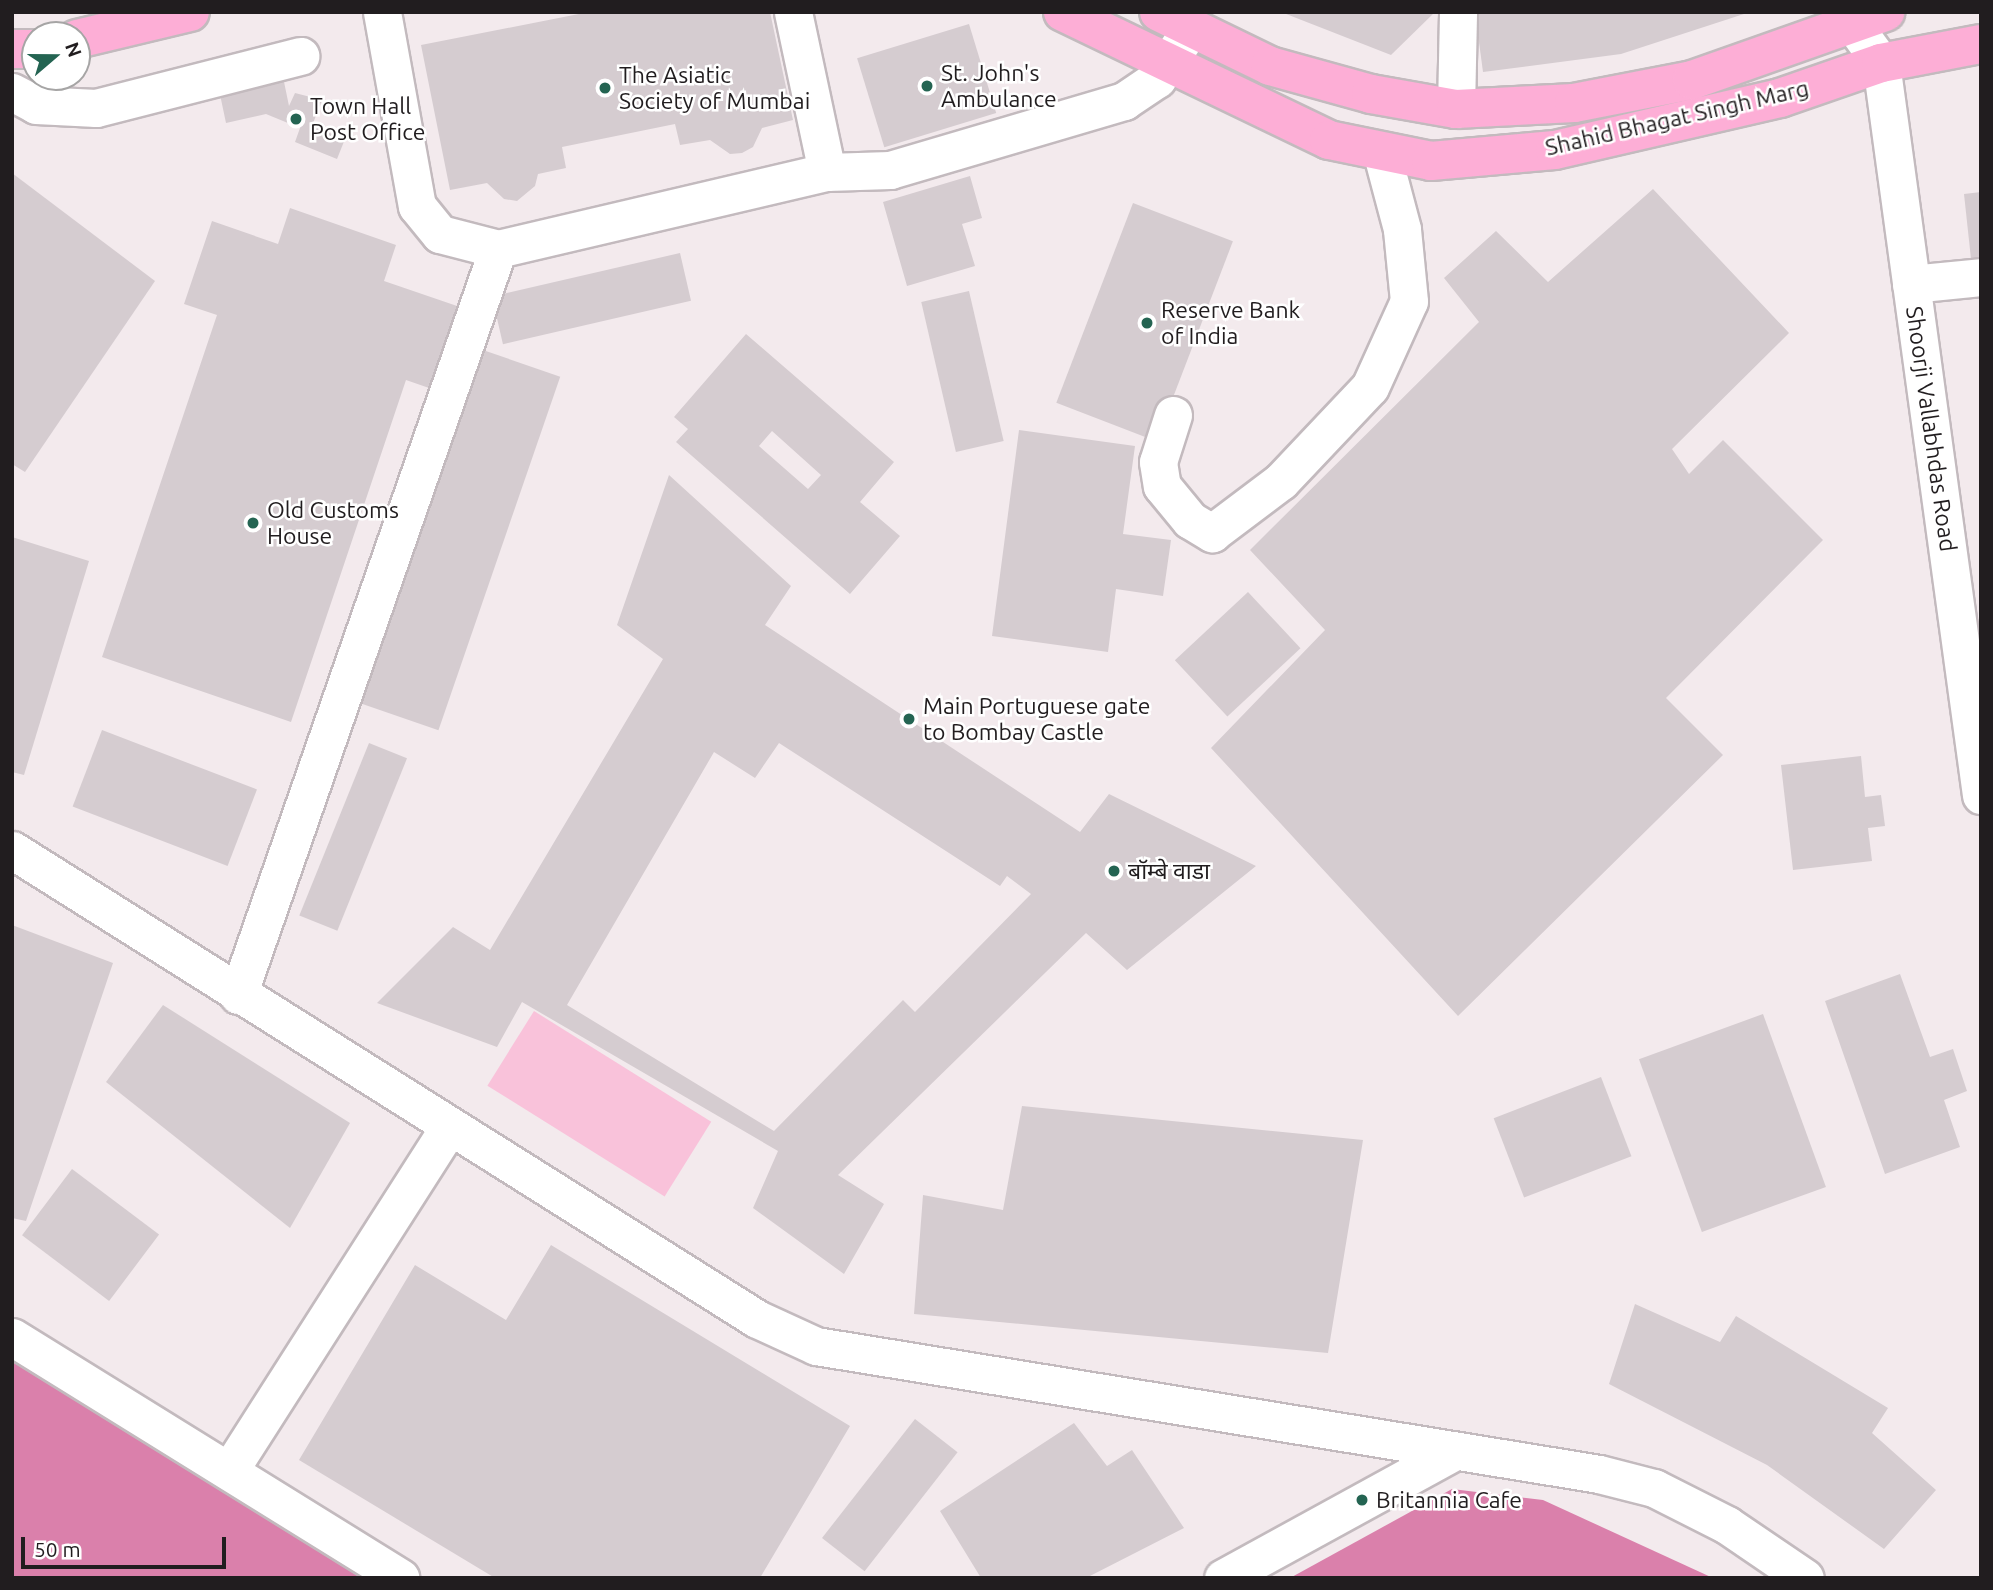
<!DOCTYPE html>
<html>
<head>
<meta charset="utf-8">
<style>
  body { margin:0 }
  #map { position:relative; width:1993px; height:1590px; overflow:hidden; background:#f3eaed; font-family:Ubuntu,"Noto Sans Devanagari",sans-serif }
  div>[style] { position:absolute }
  .green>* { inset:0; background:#f9c2da; transform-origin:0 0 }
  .water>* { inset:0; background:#da80ab }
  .building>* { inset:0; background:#d5ccd0; transform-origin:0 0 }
  .roads { filter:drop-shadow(2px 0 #c3babe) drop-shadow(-2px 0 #c3babe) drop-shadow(0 2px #c3babe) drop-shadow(0 -2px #c3babe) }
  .minor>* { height:37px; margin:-18.5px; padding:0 18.5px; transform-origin:18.5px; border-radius:18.5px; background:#fff }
  .major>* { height:38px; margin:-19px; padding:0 19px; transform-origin:19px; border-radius:19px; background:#fdaed6 }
  .dots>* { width:19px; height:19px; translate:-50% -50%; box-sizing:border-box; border:4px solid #fff; border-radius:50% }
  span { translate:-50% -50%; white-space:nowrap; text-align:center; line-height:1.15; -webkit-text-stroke:5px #fff; paint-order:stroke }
  .poi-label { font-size:23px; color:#211d1f }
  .left { translate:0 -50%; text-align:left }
  .street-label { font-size:23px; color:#211d1f }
  .frame { position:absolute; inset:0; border:14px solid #211d1f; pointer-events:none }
  .north { position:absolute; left:21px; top:21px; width:70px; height:70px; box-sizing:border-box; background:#fff; border:2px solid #a6a5a5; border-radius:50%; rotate:70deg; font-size:19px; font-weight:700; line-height:28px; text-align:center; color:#211d1f }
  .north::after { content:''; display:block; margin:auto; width:24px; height:32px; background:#246452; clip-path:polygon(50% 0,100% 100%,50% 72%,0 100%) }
  .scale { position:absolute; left:21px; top:1537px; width:205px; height:32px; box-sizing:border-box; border:4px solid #211d1f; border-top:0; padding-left:9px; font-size:21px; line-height:24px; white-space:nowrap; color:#211d1f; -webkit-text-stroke:5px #fff; paint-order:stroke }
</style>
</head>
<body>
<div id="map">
  <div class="green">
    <i style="left:534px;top:1011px;width:209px;height:88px;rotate:32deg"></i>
  </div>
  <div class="water">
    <i style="clip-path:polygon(12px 1355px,375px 1578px,12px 1578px)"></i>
    <i style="clip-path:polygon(1452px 1489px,1543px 1500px,1713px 1578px,1290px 1578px)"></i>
  </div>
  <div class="building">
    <i style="clip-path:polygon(589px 12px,770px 12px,793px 120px,762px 128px,753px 147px,742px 153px,730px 154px,710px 140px,680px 145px,675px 124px,562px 147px,566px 168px,538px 174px,535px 186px,517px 201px,504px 199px,487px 183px,450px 190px,421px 45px)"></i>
    <i style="clip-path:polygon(1281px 12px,1435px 12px,1391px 55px)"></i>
    <i style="clip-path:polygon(1475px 12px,1747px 12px,1747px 13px,1621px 54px,1483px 72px)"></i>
    <i style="left:969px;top:24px;width:93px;height:117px;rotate:73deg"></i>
    <i style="clip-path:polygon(282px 72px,289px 106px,295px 93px,322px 100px,312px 126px,345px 139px,337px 159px,295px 142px,300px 128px,266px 114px,226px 123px,218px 85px)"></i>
    <i style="clip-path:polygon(12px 173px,155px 281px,25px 472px,12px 464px)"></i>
    <i style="clip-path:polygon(970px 176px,982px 218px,962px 224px,975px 266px,907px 286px,883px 202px)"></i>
    <i style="clip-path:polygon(1653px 189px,1789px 333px,1672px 449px,1689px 474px,1723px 440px,1823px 540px,1666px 698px,1723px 755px,1458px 1016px,1211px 748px,1325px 630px,1250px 550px,1479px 322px,1444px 278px,1496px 231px,1548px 282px)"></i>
    <i style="clip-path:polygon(1981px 192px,1981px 267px,1972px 268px,1964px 194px)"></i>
    <i style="left:1133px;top:203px;width:107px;height:214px;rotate:21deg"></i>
    <i style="clip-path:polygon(290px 208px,396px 245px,384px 281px,460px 307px,432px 389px,406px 380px,291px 722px,102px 657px,217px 315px,184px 304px,212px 221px,278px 244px)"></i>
    <i style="left:680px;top:253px;width:49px;height:193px;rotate:77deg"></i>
    <i style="left:969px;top:291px;width:154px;height:49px;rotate:77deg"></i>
    <i style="clip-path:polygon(evenodd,746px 334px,894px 462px,860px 502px,900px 536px,850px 594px,676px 442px,688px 429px,674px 417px,746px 334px,772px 431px,821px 475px,808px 489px,759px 446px,772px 431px)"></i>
    <i style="left:477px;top:348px;width:88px;height:374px;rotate:19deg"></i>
    <i style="clip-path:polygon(1019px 430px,1135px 446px,1123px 534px,1171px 540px,1163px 596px,1116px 589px,1108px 652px,992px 636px)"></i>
    <i style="clip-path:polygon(evenodd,669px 475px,791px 586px,765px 625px,1080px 832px,1109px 794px,1256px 866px,1127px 970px,1086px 933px,838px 1175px,884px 1204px,844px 1274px,753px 1208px,778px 1151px,522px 1002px,497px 1047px,377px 1003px,453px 927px,490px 950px,663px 659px,617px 625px,669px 475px,779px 743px,1000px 886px,1007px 876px,1031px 894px,915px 1012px,903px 1000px,774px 1131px,567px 1005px,714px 752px,755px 778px,779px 743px)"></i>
    <i style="clip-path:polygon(12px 537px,89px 561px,24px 775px,12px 772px)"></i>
    <i style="left:1248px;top:592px;width:77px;height:100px;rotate:47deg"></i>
    <i style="left:102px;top:730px;width:166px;height:82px;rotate:21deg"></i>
    <i style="left:369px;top:743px;width:41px;height:186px;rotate:22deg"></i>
    <i style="clip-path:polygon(1861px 756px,1865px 797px,1881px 795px,1885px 826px,1868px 828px,1872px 861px,1793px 870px,1781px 765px)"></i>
    <i style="clip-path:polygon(12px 925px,113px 963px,26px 1221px,12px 1218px)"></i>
    <i style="clip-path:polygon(1900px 974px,1930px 1057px,1953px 1049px,1967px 1091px,1944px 1100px,1960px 1147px,1885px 1174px,1825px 1001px)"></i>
    <i style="clip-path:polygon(163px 1005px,350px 1123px,290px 1228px,106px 1082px)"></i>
    <i style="left:1763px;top:1014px;width:184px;height:132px;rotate:70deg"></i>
    <i style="left:1601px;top:1077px;width:85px;height:115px;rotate:69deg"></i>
    <i style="clip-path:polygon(1022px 1106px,1363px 1140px,1328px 1353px,914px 1314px,923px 1195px,1003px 1210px)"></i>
    <i style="left:72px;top:1169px;width:109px;height:83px;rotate:37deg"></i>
    <i style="clip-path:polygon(551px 1245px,850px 1426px,760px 1578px,495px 1578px,299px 1460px,415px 1265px,506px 1320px)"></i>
    <i style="clip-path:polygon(1635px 1304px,1720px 1342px,1736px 1316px,1888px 1408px,1872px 1433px,1936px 1490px,1884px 1549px,1767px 1465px,1609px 1384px)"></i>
    <i style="left:915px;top:1419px;width:54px;height:151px;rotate:38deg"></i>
    <i style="clip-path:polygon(1074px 1423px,1107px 1466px,1132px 1450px,1184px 1528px,1086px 1578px,981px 1578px,940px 1511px)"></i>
  </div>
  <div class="roads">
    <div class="minor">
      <i style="left:382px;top:12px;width:197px;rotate:79.8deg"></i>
      <i style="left:417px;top:206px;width:36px;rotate:51deg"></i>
      <i style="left:440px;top:234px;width:60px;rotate:14.5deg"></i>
      <i style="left:498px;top:249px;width:338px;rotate:-13.2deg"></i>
      <i style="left:827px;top:172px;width:164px;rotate:-102deg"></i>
      <i style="left:1844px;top:12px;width:63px;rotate:54deg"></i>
      <i style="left:1881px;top:63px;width:739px;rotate:82.22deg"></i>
      <i style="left:12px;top:92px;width:27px;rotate:28deg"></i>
      <i style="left:36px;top:105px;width:60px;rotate:2.9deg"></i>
      <i style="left:96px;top:108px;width:211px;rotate:-14.3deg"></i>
      <i style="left:1456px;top:109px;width:97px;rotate:-88.8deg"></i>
      <i style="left:827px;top:172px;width:63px;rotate:-1.8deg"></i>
      <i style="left:890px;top:170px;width:244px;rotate:-16.4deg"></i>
      <i style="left:1124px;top:101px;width:40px;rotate:-34deg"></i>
      <i style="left:1157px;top:79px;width:61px;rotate:-56.3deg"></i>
      <i style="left:1911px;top:284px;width:70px;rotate:-5.7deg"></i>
      <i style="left:1173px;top:415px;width:49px;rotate:107.7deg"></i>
      <i style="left:1158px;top:462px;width:24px;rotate:81deg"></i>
      <i style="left:1162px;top:486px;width:44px;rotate:50.5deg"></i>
      <i style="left:1190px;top:520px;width:26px;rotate:31deg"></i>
      <i style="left:1212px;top:533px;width:86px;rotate:-37deg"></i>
      <i style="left:1281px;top:481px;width:129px;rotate:-46.6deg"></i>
      <i style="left:1370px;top:387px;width:94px;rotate:-65.6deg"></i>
      <i style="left:1409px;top:301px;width:72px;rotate:-95.6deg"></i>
      <i style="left:1402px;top:229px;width:78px;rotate:-104.9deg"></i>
      <i style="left:12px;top:850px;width:880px;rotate:32.19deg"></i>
      <i style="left:757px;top:1319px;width:65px;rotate:24.6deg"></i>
      <i style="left:816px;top:1346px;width:793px;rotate:9.28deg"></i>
      <i style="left:1599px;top:1474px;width:57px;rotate:14.3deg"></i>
      <i style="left:1654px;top:1488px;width:82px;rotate:26.9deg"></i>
      <i style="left:1727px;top:1525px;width:94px;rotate:34.2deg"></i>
      <i style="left:238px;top:995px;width:790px;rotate:-70.79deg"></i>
      <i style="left:12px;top:1337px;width:457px;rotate:31.8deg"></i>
      <i style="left:229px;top:1471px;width:408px;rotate:-57.4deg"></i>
      <i style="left:1223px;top:1578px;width:264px;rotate:-28.7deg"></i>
    </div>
    <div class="major">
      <i style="left:1063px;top:12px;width:295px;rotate:25.7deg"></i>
      <i style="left:1329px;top:140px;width:104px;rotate:11.6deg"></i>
      <i style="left:1431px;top:161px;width:124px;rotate:-5.1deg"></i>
      <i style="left:1555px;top:150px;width:231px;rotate:-13deg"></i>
      <i style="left:1780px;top:98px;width:107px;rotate:-19.1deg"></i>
      <i style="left:1881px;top:63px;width:102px;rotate:-10.8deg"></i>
      <i style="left:1159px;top:12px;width:123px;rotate:25.9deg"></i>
      <i style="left:1270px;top:66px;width:105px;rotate:15.5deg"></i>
      <i style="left:1371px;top:94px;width:86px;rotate:10deg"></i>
      <i style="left:1456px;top:109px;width:118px;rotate:-2.9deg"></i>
      <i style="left:1574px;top:103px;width:120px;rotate:-11deg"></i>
      <i style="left:1692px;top:80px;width:205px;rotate:-19.4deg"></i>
      <i style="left:77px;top:39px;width:116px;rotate:-13.4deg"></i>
      <i style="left:12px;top:49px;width:23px"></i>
    </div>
  </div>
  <div class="dots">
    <i style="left:927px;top:86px;background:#246452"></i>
    <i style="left:605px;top:88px;background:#246452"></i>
    <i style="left:296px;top:119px;background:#246452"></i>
    <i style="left:1147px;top:323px;background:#246452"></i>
    <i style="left:253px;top:523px;background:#246452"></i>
    <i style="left:909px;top:719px;background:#246452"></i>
    <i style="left:1114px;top:871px;background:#246452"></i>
    <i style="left:1362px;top:1500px;background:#246452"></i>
  </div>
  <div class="poi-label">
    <span class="left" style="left:941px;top:86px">St. John's<br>Ambulance</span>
    <span class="left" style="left:619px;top:88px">The Asiatic<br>Society of Mumbai</span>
    <span class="left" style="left:310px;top:119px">Town Hall<br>Post Office</span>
    <span class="left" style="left:1161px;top:323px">Reserve Bank<br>of India</span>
    <span class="left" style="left:267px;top:523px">Old Customs<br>House</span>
    <span class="left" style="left:923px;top:719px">Main Portuguese gate<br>to Bombay Castle</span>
    <span class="left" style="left:1128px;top:871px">बॉम्बे वाडा</span>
    <span class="left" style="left:1376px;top:1500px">Britannia Cafe</span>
  </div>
  <div class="street-label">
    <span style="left:1677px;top:118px;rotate:-13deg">Shahid Bhagat Singh Marg</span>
    <span style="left:1931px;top:429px;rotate:82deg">Shoorji Vallabhdas Road</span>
  </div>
  <div class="frame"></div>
  <div class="north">N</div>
  <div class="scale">50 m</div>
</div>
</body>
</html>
